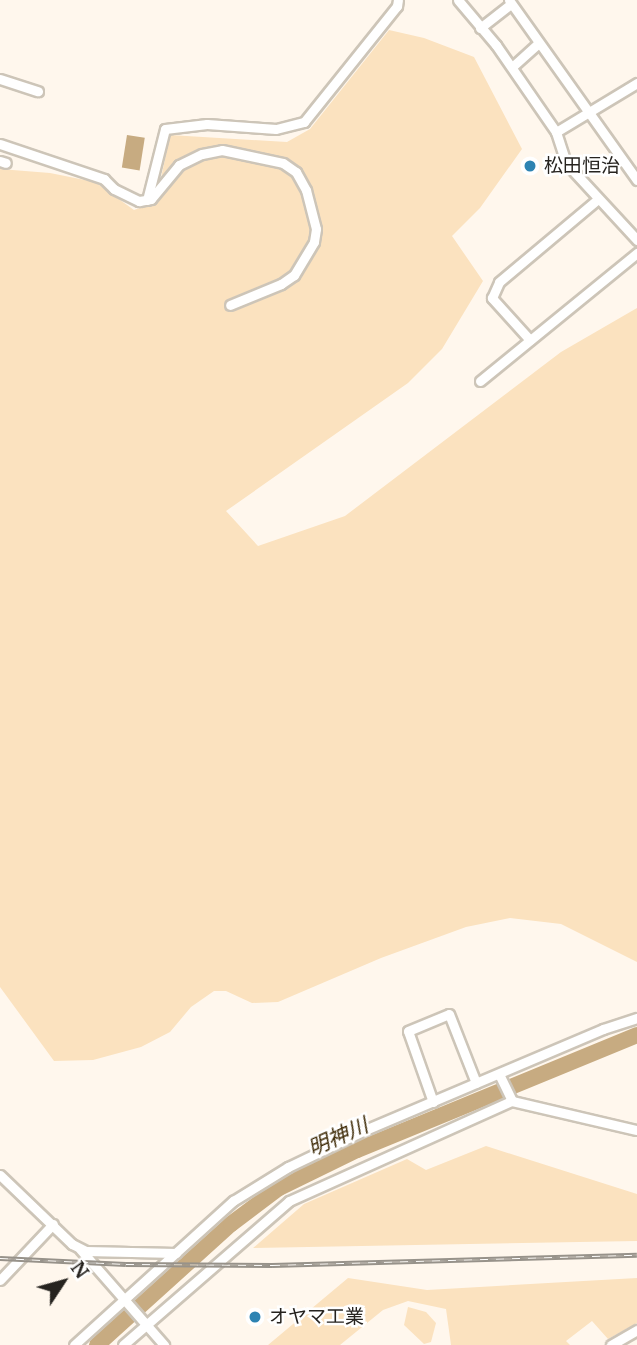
<!DOCTYPE html>
<html>
<head>
<meta charset="utf-8">
<style>
  body { margin:0 }
  #map { position:relative; width:637px; height:1345px; overflow:hidden; background:#fff7ed; font-family:Merriweather,"Noto Sans JP",serif }
  div>[style] { position:absolute }
  .green>* { inset:0; background:#fbe2bf }
  .water>* { inset:0; background:#c7ab81; transform-origin:0 0 }
  .river>* { height:16px; margin:-8px; padding:0 8px; transform-origin:8px; border-radius:8px; background:#c7ab81 }
  .roads { filter:drop-shadow(2px 0 #cdc5b8) drop-shadow(-2px 0 #cdc5b8) drop-shadow(0 2px #cdc5b8) drop-shadow(0 -2px #cdc5b8) }
  .minor>* { height:9px; margin:-4.5px; padding:0 4.5px; transform-origin:4.5px; border-radius:4.5px; background:#fff }
  .rail>* { height:5px; margin-top:-2.5px; transform-origin:0; background:repeating-linear-gradient(90deg,#fff 0 8px,#97928a 0 16px); box-sizing:border-box; border-block:2px solid #97928a }
  .dots>* { width:19px; height:19px; translate:-50% -50%; box-sizing:border-box; border:4px solid #fff; border-radius:50% }
  span { translate:-50% -50%; white-space:nowrap; text-align:center; line-height:1.15; -webkit-text-stroke:5px #fff; paint-order:stroke }
  .poi-label { font-size:19px; color:#26231f }
  .left { translate:0 -50%; text-align:left }
  .water-label { font-size:21px; color:#3d2905; font-style:italic }
  .north { position:absolute; left:28px; top:1247px; width:70px; height:70px; -webkit-text-stroke:5px #fff; paint-order:stroke; rotate:54deg; font-size:19px; font-weight:700; line-height:28px; text-align:center; color:#26231f }
  .north::after { content:''; display:block; margin:auto; width:24px; height:32px; background:#26231f; clip-path:polygon(50% 0,100% 100%,50% 72%,0 100%) }
</style>
</head>
<body>
<div id="map">
  <div class="green">
    <i style="clip-path:polygon(389px 30px,424px 38px,474px 57px,522px 149px,480px 208px,452px 236px,483px 281px,442px 349px,408px 383px,226px 511px,258px 546px,345px 516px,561px 352px,637px 308px,637px 962px,561px 924px,510px 918px,466px 927px,381px 958px,278px 1002px,252px 1003px,226px 991px,214px 991px,191px 1007px,170px 1032px,141px 1047px,93px 1060px,54px 1061px,0 987px,0 169px,50px 173px,95px 182px,134px 210px,156px 202px,170px 135px,287px 142px,310px 129px)"></i>
    <i style="clip-path:polygon(486px 1146px,637px 1194px,637px 1241px,253px 1248px,304px 1204px,407px 1159px,426px 1170px)"></i>
    <i style="clip-path:polygon(348px 1278px,427px 1290px,637px 1278px,637px 1323px,608px 1339px,592px 1321px,566px 1341px,570px 1345px,451px 1345px,446px 1309px,408px 1301px,383px 1310px,340px 1345px,268px 1345px)"></i>
    <i style="clip-path:polygon(408px 1307px,426px 1312px,436px 1323px,431px 1342px,424px 1344px,404px 1325px)"></i>
  </div>
  <div class="water">
    <i style="left:127px;top:135px;width:18px;height:33px;rotate:9deg"></i>
  </div>
  <div class="river">
    <i style="left:97px;top:1345px;width:181px;rotate:-42.1deg"></i>
    <i style="left:231px;top:1224px;width:60px;rotate:-36.9deg"></i>
    <i style="left:279px;top:1188px;width:87px;rotate:-26deg"></i>
    <i style="left:357px;top:1150px;width:303px;rotate:-22.3deg"></i>
  </div>
  <div class="roads">
    <div class="minor">
      <i style="left:458px;top:0;width:59px;rotate:49.8deg"></i>
      <i style="left:496px;top:45px;width:106px;rotate:55.4deg"></i>
      <i style="left:556px;top:132px;width:33px;rotate:72deg"></i>
      <i style="left:566px;top:163px;width:105px;rotate:47.3deg"></i>
      <i style="left:509px;top:0;width:221px;rotate:54.6deg"></i>
      <i style="left:480px;top:28px;width:39px;rotate:-38deg"></i>
      <i style="left:512px;top:67px;width:36px;rotate:-42deg"></i>
      <i style="left:0;top:79px;width:40px;rotate:18deg"></i>
      <i style="left:556px;top:132px;width:95px;rotate:-31.2deg"></i>
      <i style="left:0;top:144px;width:110px;rotate:18.6deg"></i>
      <i style="left:104px;top:179px;width:14px;rotate:45deg"></i>
      <i style="left:114px;top:189px;width:28px;rotate:26deg"></i>
      <i style="left:139px;top:201px;width:12px;rotate:-9deg"></i>
      <i style="left:151px;top:199px;width:44px;rotate:-50.5deg"></i>
      <i style="left:179px;top:165px;width:25px;rotate:-26deg"></i>
      <i style="left:202px;top:154px;width:20px;rotate:-11deg"></i>
      <i style="left:222px;top:150px;width:62px;rotate:12deg"></i>
      <i style="left:283px;top:163px;width:16px;rotate:35deg"></i>
      <i style="left:296px;top:172px;width:21px;rotate:61deg"></i>
      <i style="left:306px;top:190px;width:40px;rotate:75.6deg"></i>
      <i style="left:316px;top:229px;width:13px;rotate:99deg"></i>
      <i style="left:314px;top:242px;width:39px;rotate:121deg"></i>
      <i style="left:294px;top:275px;width:16px;rotate:145deg"></i>
      <i style="left:281px;top:284px;width:55px;rotate:157.6deg"></i>
      <i style="left:0;top:161px;width:6px;rotate:18deg"></i>
      <i style="left:147px;top:200px;width:73px;rotate:-75.8deg"></i>
      <i style="left:165px;top:129px;width:42px;rotate:-6.8deg"></i>
      <i style="left:207px;top:124px;width:69px;rotate:4.1deg"></i>
      <i style="left:276px;top:129px;width:29px;rotate:-14deg"></i>
      <i style="left:304px;top:122px;width:149px;rotate:-51.3deg"></i>
      <i style="left:397px;top:6px;width:6px;rotate:-81deg"></i>
      <i style="left:530px;top:340px;width:57px;rotate:-132.1deg"></i>
      <i style="left:492px;top:298px;width:17px;rotate:-66deg"></i>
      <i style="left:499px;top:282px;width:129px;rotate:-40deg"></i>
      <i style="left:480px;top:381px;width:203px;rotate:-39.2deg"></i>
      <i style="left:499px;top:1074px;width:30px;rotate:64deg"></i>
      <i style="left:433px;top:1102px;width:75px;rotate:-109.4deg"></i>
      <i style="left:408px;top:1031px;width:44px;rotate:-22.5deg"></i>
      <i style="left:449px;top:1014px;width:74px;rotate:68.6deg"></i>
      <i style="left:0;top:1175px;width:100px;rotate:43.8deg"></i>
      <i style="left:72px;top:1244px;width:16px;rotate:27deg"></i>
      <i style="left:86px;top:1251px;width:90px;rotate:1.3deg"></i>
      <i style="left:80px;top:1249px;width:128px;rotate:48.8deg"></i>
      <i style="left:0;top:1280px;width:77px;rotate:-46.6deg"></i>
      <i style="left:74px;top:1345px;width:215px;rotate:-42.2deg"></i>
      <i style="left:233px;top:1201px;width:65px;rotate:-31.7deg"></i>
      <i style="left:288px;top:1167px;width:85px;rotate:-25.7deg"></i>
      <i style="left:365px;top:1130px;width:259px;rotate:-23deg"></i>
      <i style="left:603px;top:1029px;width:36px;rotate:-18deg"></i>
      <i style="left:123px;top:1345px;width:220px;rotate:-40.9deg"></i>
      <i style="left:289px;top:1201px;width:244px;rotate:-24.2deg"></i>
      <i style="left:512px;top:1101px;width:128px;rotate:13.1deg"></i>
      <i style="left:611px;top:1345px;width:30px;rotate:-30deg"></i>
    </div>
  </div>
  <div class="rail">
    <i style="left:0;top:1258px;width:126px;rotate:2.7deg"></i>
    <i style="left:126px;top:1264px;width:146px;rotate:0.4deg"></i>
    <i style="left:272px;top:1265px;width:365px;rotate:-1.6deg"></i>
  </div>
  <div class="dots">
    <i style="left:530px;top:166px;background:#2d83b2"></i>
    <i style="left:255px;top:1317px;background:#2d83b2"></i>
  </div>
  <div class="poi-label">
    <span class="left" style="left:544px;top:166px">松田恒治</span>
    <span class="left" style="left:269px;top:1317px">オヤマ工業</span>
  </div>
  <div class="water-label">
    <span style="left:338px;top:1137px;rotate:-24deg">明神川</span>
  </div>
  <div class="north">N</div>
</div>
</body>
</html>
